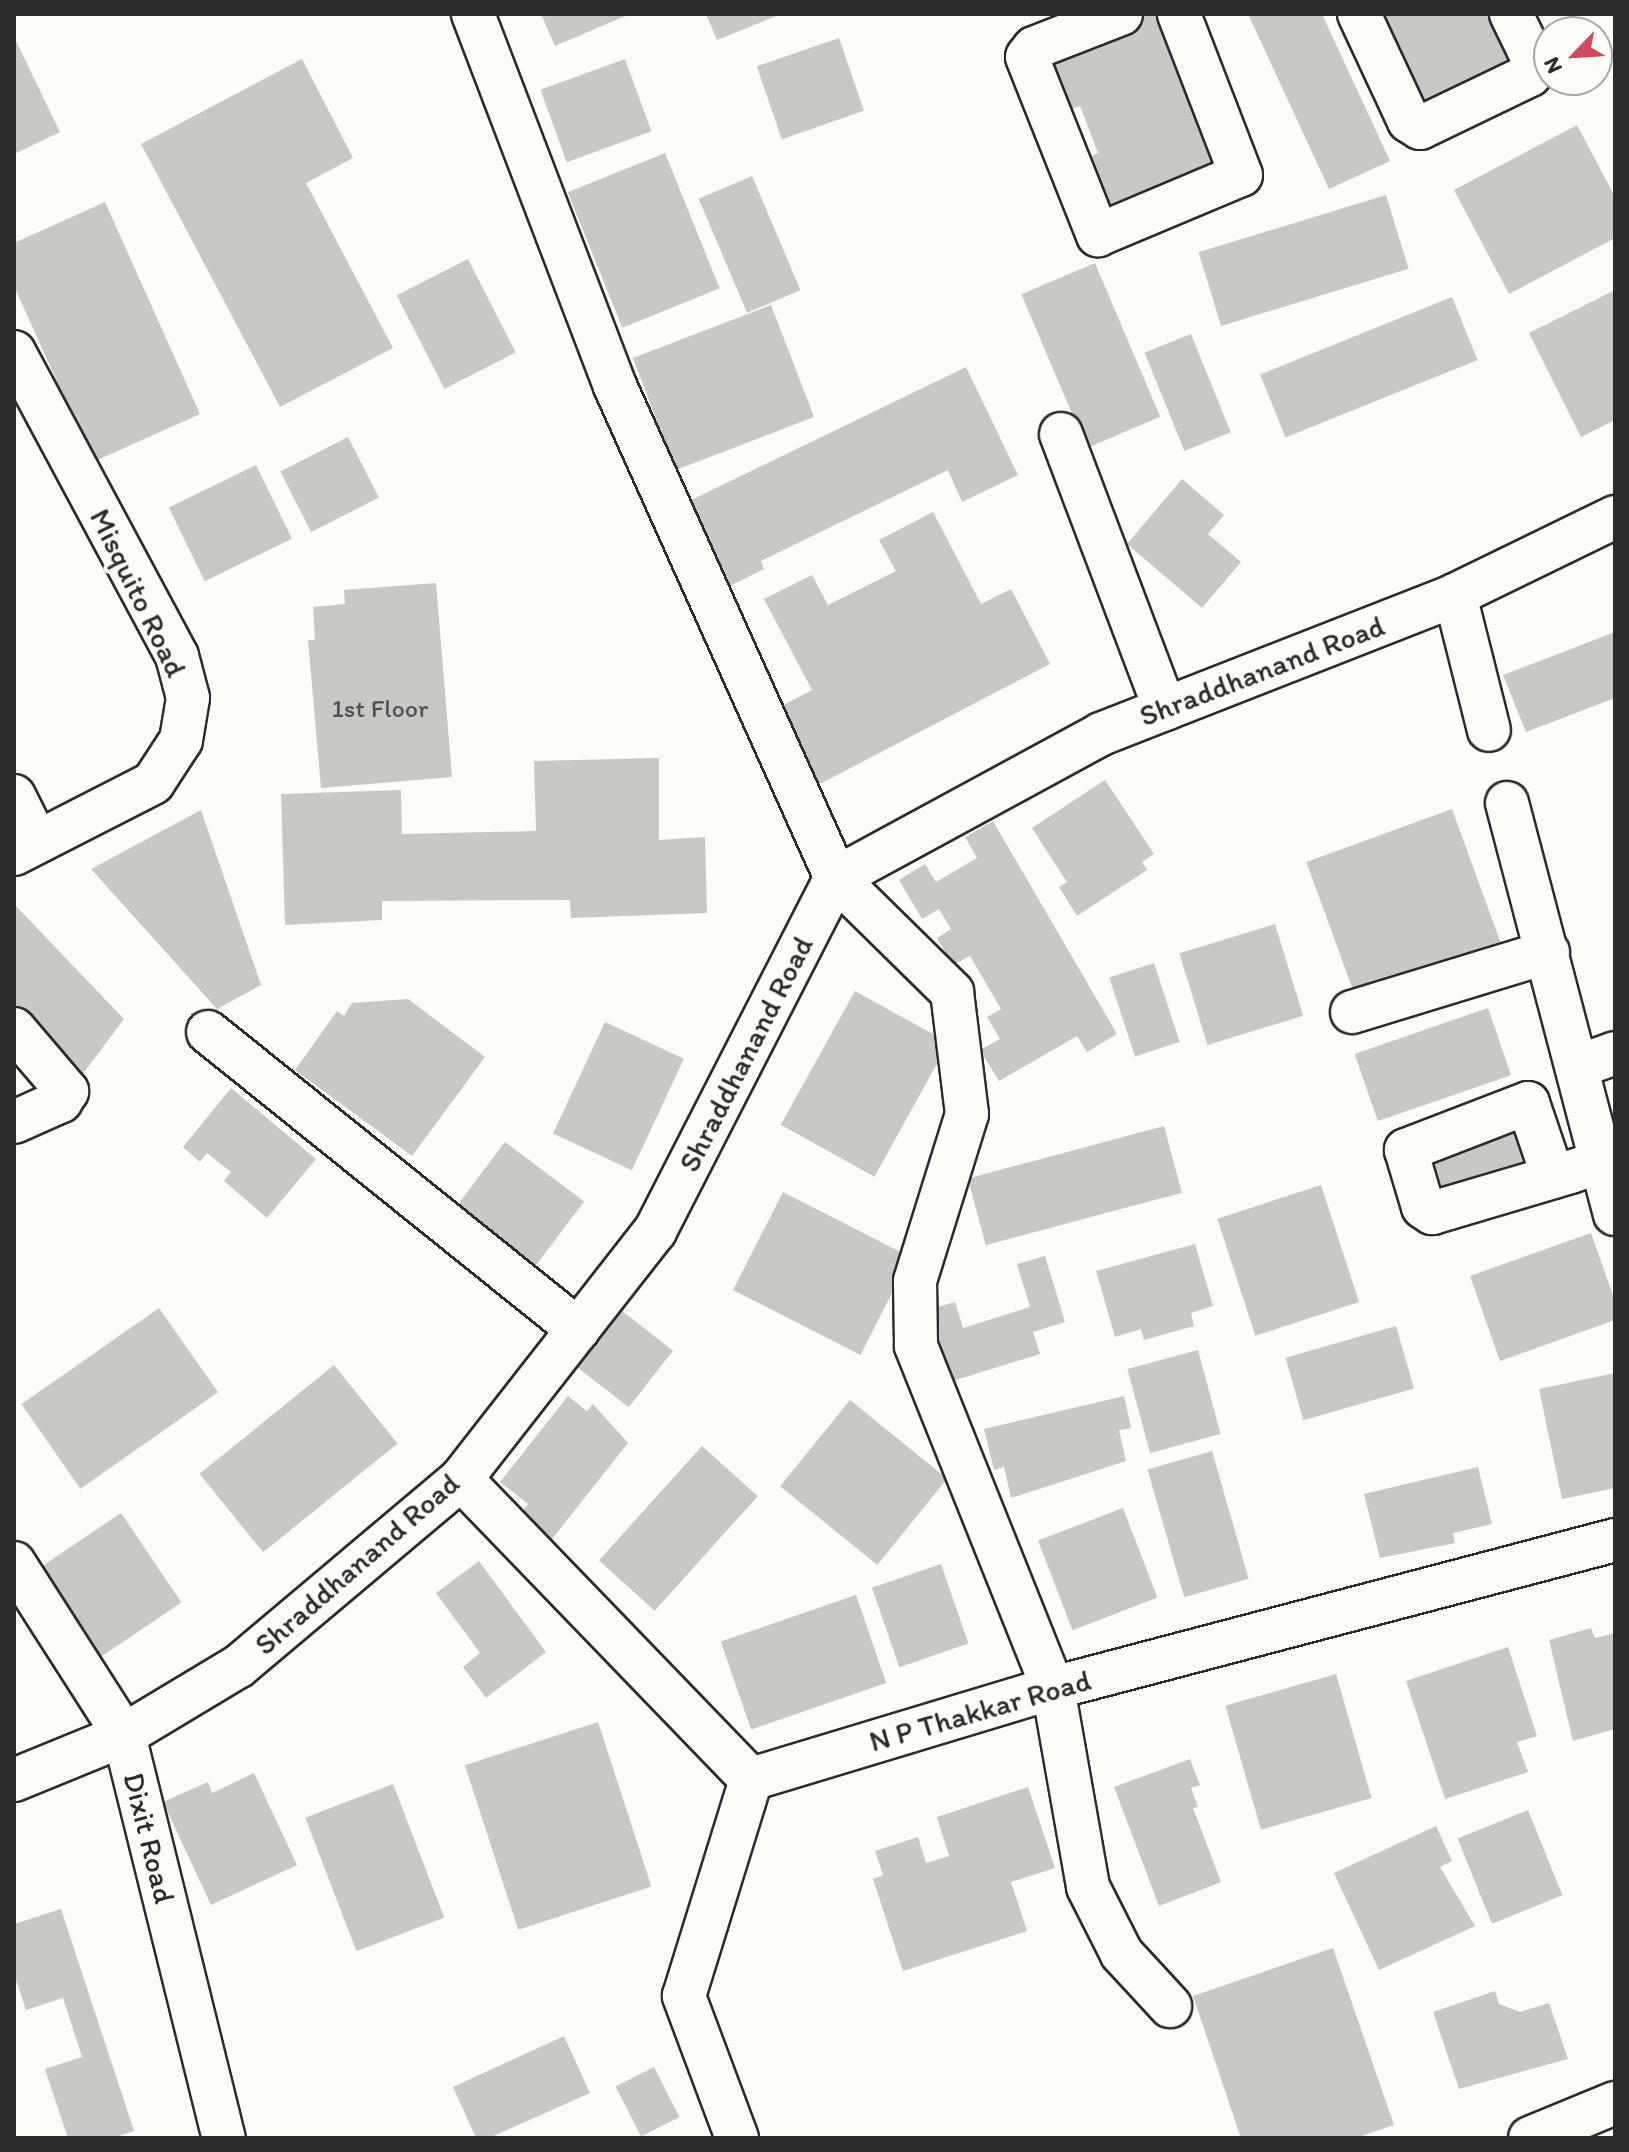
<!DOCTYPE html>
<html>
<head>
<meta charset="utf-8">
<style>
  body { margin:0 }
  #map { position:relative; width:1629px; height:2152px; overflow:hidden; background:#fdfcf7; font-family:Itim,sans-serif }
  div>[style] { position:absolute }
  .building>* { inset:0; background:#c9c8c4; transform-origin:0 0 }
  .roads { filter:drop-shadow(2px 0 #2b2b2b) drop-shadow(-2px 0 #2b2b2b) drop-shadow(0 2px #2b2b2b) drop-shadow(0 -2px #2b2b2b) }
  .minor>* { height:42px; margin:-21px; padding:0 21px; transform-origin:21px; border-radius:21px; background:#fdfcf7 }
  span { translate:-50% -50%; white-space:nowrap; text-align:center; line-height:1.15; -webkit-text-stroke:8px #fdfcf7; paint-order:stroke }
  .number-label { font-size:26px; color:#525251 }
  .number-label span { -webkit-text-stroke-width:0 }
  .street-label { font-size:30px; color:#2b2b2b }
  .frame { position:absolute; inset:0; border:16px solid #2b2b2b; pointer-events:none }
  .north { position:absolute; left:1533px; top:16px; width:80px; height:80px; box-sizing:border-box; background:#fdfcf7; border:2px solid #a9a8a5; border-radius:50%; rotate:245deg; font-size:22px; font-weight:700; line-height:32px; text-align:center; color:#2b2b2b }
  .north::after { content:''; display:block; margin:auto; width:28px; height:36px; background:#d1495b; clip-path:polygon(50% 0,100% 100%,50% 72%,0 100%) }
</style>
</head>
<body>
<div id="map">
  <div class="building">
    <i style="clip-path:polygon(541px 14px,630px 14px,555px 46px)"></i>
    <i style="clip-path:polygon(706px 14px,781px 14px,717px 40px)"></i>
    <i style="clip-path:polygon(1141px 14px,1172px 14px,1232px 169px,1098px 221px,1074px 163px,1098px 153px,1080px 106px,1059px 114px,1035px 55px)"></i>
    <i style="clip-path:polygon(1248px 14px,1322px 14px,1390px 161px,1329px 189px)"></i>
    <i style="clip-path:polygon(1373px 14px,1492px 14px,1519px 71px,1423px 117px)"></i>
    <i style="clip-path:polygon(14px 37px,60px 132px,14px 154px)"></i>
    <i style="left:839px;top:38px;width:77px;height:87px;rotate:71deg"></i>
    <i style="clip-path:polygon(302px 59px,353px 158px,306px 183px,393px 348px,280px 407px,141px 144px)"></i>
    <i style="left:625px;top:59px;width:77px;height:90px;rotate:70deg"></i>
    <i style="clip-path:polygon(1577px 125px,1615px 197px,1615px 238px,1509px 294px,1454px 190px)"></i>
    <i style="left:665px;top:153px;width:146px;height:105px;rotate:68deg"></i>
    <i style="left:752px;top:176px;width:124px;height:58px;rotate:67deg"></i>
    <i style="left:1386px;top:195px;width:77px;height:196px;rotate:73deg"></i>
    <i style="clip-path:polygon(105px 202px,200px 414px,93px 462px,14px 286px,14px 243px)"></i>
    <i style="left:468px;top:259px;width:105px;height:80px;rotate:63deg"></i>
    <i style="left:1095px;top:263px;width:167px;height:80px;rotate:67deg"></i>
    <i style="clip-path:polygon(1615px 290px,1615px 420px,1581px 437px,1529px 333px)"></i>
    <i style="left:1452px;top:297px;width:68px;height:207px;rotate:68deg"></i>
    <i style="left:771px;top:305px;width:120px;height:148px;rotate:69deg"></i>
    <i style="left:1191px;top:334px;width:106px;height:50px;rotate:68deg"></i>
    <i style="clip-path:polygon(966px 367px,1018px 475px,962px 502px,948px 470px,761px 561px,764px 569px,730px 586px,689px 501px)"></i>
    <i style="left:348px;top:437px;width:68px;height:76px;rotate:63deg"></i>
    <i style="left:256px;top:465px;width:82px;height:97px;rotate:64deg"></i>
    <i style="clip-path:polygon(1182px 479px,1224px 515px,1208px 534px,1241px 562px,1202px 608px,1127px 544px)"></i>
    <i style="clip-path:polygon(933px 512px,981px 604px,1011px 589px,1050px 664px,814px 787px,774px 710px,812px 690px,764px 599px,812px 575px,828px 605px,896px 571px,879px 540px)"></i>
    <i style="clip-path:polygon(436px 583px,452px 777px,321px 788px,308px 640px,315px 640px,313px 607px,345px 604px,344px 590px)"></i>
    <i style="clip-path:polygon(1615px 632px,1615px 698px,1526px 732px,1503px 675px)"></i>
    <i style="clip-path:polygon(659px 758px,659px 840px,705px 837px,707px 913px,571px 918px,570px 900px,382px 901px,382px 920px,285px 925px,281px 794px,401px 790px,402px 834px,536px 831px,534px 761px)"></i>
    <i style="clip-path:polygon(1105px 780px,1154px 854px,1142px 862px,1147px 870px,1077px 916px,1059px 887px,1067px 882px,1032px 828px)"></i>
    <i style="left:1452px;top:809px;width:148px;height:155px;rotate:70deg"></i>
    <i style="clip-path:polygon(201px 810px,261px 985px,217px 1009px,91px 869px)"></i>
    <i style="clip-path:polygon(993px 821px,1117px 1034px,1087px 1052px,1077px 1036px,999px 1081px,980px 1050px,1000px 1039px,987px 1017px,1001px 1009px,970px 956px,953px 965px,937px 938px,951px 929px,939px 909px,922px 919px,899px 880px,925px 864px,936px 882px,977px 858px,965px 837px)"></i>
    <i style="clip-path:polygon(14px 904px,124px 1019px,76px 1083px,14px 1023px)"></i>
    <i style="left:1275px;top:924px;width:96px;height:100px;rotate:73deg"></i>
    <i style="left:1154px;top:963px;width:83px;height:47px;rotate:72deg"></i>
    <i style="left:855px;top:991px;width:107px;height:153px;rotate:29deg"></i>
    <i style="clip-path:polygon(408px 999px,485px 1057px,412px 1156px,295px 1070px,337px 1011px,344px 1016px,352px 1003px)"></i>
    <i style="left:1488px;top:1008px;width:71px;height:141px;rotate:71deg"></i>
    <i style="left:605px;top:1022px;width:87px;height:123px;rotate:25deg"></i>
    <i style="clip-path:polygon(231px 1088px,316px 1159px,267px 1218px,224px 1181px,231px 1172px,207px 1153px,200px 1162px,183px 1147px)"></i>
    <i style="clip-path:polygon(1521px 1115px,1532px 1145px,1519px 1150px,1527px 1173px,1433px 1210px,1414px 1160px)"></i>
    <i style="left:1164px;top:1126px;width:69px;height:203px;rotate:75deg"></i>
    <i style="left:505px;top:1142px;width:99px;height:82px;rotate:37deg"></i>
    <i style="left:1321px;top:1185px;width:123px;height:109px;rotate:72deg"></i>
    <i style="left:783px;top:1192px;width:143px;height:110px;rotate:27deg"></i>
    <i style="clip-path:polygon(1591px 1233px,1615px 1301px,1615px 1320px,1500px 1361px,1470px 1276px)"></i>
    <i style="clip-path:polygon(1195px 1244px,1213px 1306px,1191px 1313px,1194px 1326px,1144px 1340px,1141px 1329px,1115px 1337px,1096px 1271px)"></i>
    <i style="clip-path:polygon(1045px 1256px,1065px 1322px,1033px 1332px,1040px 1354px,943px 1384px,921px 1312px,955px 1302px,963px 1328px,1030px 1307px,1017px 1264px)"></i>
    <i style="left:159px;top:1308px;width:103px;height:168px;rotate:55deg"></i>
    <i style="left:621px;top:1310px;width:66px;height:72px;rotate:38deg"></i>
    <i style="left:1396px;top:1326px;width:65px;height:115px;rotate:74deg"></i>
    <i style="left:1198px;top:1350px;width:87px;height:73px;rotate:75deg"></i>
    <i style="left:334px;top:1365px;width:101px;height:173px;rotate:51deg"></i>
    <i style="clip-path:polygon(1615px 1373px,1615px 1488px,1562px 1499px,1539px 1389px)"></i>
    <i style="clip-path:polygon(568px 1396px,587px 1411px,593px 1404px,628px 1443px,548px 1544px,517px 1519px,528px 1504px,500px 1482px)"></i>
    <i style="clip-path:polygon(1124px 1396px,1131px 1428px,1119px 1430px,1126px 1461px,1011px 1498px,1004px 1467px,994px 1470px,984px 1429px)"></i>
    <i style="left:850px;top:1400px;width:125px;height:111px;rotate:39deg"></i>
    <i style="left:702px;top:1446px;width:75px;height:154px;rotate:42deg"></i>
    <i style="left:1212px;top:1451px;width:133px;height:67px;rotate:74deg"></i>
    <i style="clip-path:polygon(1478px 1467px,1492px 1524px,1453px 1533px,1455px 1543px,1380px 1558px,1364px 1494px)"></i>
    <i style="left:1123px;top:1508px;width:96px;height:91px;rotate:69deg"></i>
    <i style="left:121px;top:1513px;width:108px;height:108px;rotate:56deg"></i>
    <i style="clip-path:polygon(479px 1561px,546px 1652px,486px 1698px,463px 1667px,480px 1653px,436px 1593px)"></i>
    <i style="left:941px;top:1564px;width:84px;height:73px;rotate:71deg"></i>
    <i style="left:856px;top:1595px;width:93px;height:143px;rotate:71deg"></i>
    <i style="clip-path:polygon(1591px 1628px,1595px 1638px,1615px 1633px,1615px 1729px,1573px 1741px,1549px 1640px)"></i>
    <i style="clip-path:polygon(1508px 1647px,1537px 1736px,1517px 1742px,1528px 1772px,1445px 1799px,1406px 1681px)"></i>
    <i style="left:1336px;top:1674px;width:129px;height:115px;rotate:74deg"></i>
    <i style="left:598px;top:1722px;width:173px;height:140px;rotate:72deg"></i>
    <i style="clip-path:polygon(1190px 1759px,1200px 1785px,1191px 1788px,1198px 1807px,1193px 1808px,1221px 1882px,1159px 1906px,1114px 1787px)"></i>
    <i style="clip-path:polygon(254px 1773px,297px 1865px,211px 1905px,163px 1802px,208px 1782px,212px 1793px)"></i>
    <i style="left:393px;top:1784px;width:143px;height:94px;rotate:69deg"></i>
    <i style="clip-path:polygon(1028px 1787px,1055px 1868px,1011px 1882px,1027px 1931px,903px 1971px,873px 1879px,883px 1875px,875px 1851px,918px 1837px,926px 1863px,949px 1856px,937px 1817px)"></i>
    <i style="left:1528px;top:1810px;width:92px;height:76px;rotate:68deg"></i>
    <i style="clip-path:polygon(1436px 1826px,1452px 1861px,1440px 1867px,1475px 1926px,1379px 1970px,1334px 1873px)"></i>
    <i style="clip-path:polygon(61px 1909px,134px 2131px,113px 2138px,68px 2138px,45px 2069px,82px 2057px,63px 1998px,26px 2010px,14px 1974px,14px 1924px)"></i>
    <i style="clip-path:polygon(1333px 1948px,1394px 2125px,1356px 2138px,1241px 2138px,1193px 1996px)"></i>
    <i style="clip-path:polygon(1495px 1991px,1499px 2004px,1520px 2012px,1549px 2003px,1568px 2059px,1459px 2089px,1433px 2012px)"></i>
    <i style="clip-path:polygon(564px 2036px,590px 2093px,489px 2138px,476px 2138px,453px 2087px)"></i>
    <i style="left:654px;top:2067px;width:56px;height:43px;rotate:63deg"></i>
  </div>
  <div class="roads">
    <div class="minor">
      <i style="left:473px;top:14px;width:398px;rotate:69.1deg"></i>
      <i style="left:615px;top:386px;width:539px;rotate:65.81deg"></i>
      <i style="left:836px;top:878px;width:163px;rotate:44.5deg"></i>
      <i style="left:952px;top:992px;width:123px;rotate:83deg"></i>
      <i style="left:967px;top:1114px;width:175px;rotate:107.3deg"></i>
      <i style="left:915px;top:1281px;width:65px;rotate:89.1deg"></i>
      <i style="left:916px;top:1346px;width:368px;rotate:68.2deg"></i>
      <i style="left:1053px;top:1688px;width:202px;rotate:80deg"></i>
      <i style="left:1088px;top:1887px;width:75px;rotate:63.1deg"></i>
      <i style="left:1122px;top:1954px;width:71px;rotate:47.3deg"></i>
      <i style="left:1121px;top:14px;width:93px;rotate:158.7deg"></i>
      <i style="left:1034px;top:48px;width:11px;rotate:128deg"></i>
      <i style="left:1027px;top:57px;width:192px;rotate:68.3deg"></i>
      <i style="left:1098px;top:235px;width:155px;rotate:-22.8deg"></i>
      <i style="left:1241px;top:175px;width:173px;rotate:-111.1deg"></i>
      <i style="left:1359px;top:14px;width:118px;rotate:65deg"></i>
      <i style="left:1409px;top:121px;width:13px;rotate:32deg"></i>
      <i style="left:1420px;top:128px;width:122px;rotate:-25.7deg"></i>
      <i style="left:1530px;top:75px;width:18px;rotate:-84deg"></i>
      <i style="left:1532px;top:57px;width:48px;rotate:-116deg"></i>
      <i style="left:14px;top:352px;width:345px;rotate:61.8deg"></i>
      <i style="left:177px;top:656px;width:43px;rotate:75.3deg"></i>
      <i style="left:188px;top:698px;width:43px;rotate:99.5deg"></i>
      <i style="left:181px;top:740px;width:51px;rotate:123.1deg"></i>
      <i style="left:153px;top:783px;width:156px;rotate:152.9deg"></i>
      <i style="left:1061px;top:434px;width:294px;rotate:69.3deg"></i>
      <i style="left:1455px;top:595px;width:139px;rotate:75.9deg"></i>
      <i style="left:14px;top:796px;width:51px;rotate:63.4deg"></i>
      <i style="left:1507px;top:803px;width:425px;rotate:75.3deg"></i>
      <i style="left:1352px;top:1012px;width:205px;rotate:-17deg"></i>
      <i style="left:14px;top:1029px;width:82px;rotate:49.5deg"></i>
      <i style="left:67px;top:1091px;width:12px;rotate:121deg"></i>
      <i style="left:61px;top:1101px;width:51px;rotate:155.9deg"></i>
      <i style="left:208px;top:1032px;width:475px;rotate:38.8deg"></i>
      <i style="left:1577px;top:1067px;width:40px;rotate:-20.2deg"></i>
      <i style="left:1553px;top:1177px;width:78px;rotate:-108.7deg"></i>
      <i style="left:1528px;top:1103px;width:131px;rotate:158.9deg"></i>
      <i style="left:1406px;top:1150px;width:59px;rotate:73.4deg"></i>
      <i style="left:1423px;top:1207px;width:11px;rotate:34deg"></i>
      <i style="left:1432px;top:1213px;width:144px;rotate:-16.5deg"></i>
      <i style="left:1570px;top:1172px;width:33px;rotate:-18deg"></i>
      <i style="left:461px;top:1479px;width:417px;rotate:46deg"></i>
      <i style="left:751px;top:1779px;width:315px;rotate:-16.8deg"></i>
      <i style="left:1053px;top:1688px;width:581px;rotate:-14.75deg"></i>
      <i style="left:14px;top:1563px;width:204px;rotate:57.4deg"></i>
      <i style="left:124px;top:1735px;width:415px;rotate:76.1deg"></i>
      <i style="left:14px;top:1780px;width:119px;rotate:-22.2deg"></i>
      <i style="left:124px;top:1735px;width:134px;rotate:-31deg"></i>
      <i style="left:239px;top:1666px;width:290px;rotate:-40.1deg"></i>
      <i style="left:461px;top:1479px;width:315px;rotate:-52deg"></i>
      <i style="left:655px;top:1231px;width:397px;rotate:-62.9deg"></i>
      <i style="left:836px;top:878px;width:302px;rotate:-28.5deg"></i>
      <i style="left:1101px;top:734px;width:380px;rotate:-21.4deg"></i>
      <i style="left:1455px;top:595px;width:178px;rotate:-26deg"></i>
      <i style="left:737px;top:2138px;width:152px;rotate:-110.5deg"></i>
      <i style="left:684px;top:1996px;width:227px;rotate:-72.8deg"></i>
      <i style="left:1530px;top:2138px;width:92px;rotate:-22.4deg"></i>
    </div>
  </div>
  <div class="number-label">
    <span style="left:380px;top:709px">1st Floor</span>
  </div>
  <div class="street-label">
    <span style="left:138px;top:593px;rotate:64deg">Misquito Road</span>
    <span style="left:1262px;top:671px;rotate:-21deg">Shraddhanand Road</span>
    <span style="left:746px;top:1054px;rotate:-63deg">Shraddhanand Road</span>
    <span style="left:357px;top:1564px;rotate:-41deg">Shraddhanand Road</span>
    <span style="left:980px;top:1711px;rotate:-16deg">N P Thakkar Road</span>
    <span style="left:149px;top:1838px;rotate:76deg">Dixit Road</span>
  </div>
  <div class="frame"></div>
  <div class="north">N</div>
</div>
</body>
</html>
